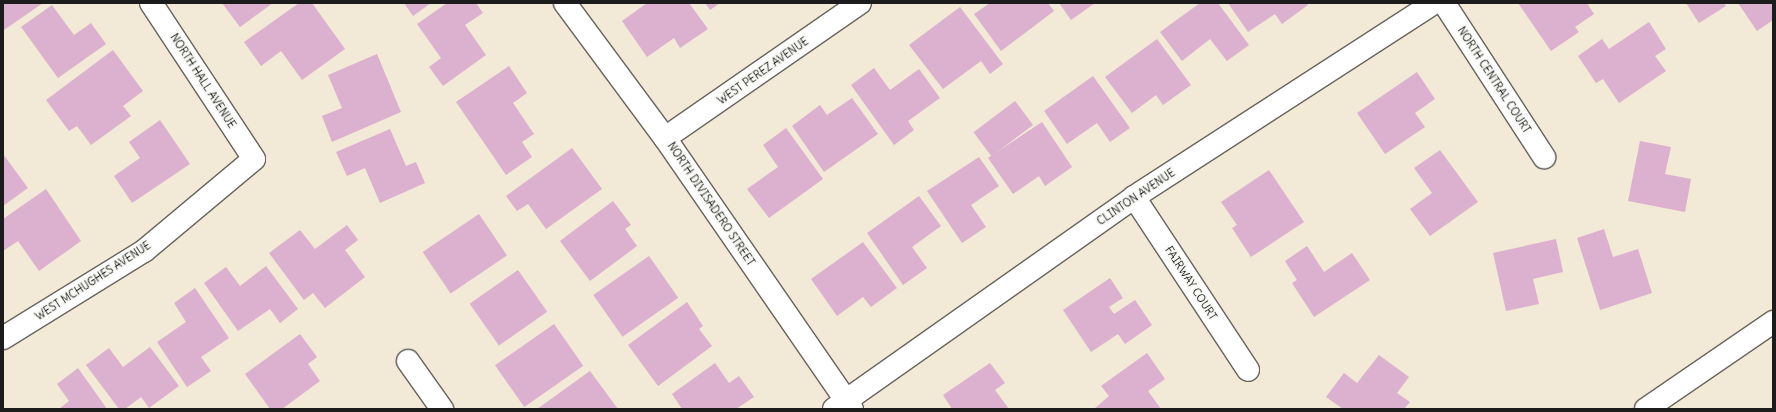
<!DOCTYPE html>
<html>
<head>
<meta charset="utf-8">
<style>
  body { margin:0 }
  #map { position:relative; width:1776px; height:412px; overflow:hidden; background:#f2e9d6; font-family:Delius,sans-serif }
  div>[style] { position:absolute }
  .building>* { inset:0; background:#dcb0cf; transform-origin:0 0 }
  .roads { filter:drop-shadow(1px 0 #67645d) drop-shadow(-1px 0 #67645d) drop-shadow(0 1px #67645d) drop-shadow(0 -1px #67645d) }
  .minor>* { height:22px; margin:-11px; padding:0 11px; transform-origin:11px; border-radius:11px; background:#fff }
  span { translate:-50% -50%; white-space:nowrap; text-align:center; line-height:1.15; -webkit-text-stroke:3.5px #f6f6f2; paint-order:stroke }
  .street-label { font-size:11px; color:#1c1c1c }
  .frame { position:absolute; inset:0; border:4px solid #1c1c1c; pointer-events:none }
</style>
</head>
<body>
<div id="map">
  <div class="building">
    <i style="clip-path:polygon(3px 3px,43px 3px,4px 30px)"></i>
    <i style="clip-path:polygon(222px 3px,273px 3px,240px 27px)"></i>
    <i style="clip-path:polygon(299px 3px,312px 3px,345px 49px,302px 80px,281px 51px,261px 66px,244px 42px)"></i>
    <i style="clip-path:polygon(404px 3px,431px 3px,413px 16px)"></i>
    <i style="clip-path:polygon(447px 3px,476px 3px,483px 13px,465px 25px,486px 55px,443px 86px,429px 67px,441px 58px,417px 24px)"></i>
    <i style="clip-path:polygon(647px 3px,689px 3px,708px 29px,680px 48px,674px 38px,647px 57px,622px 21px)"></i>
    <i style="clip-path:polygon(705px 3px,720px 3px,710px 10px)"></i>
    <i style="clip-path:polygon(990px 3px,1048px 3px,1054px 11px,1001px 51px,974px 14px)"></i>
    <i style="clip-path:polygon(1059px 3px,1095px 3px,1071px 20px)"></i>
    <i style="clip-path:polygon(1200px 3px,1218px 3px,1249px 45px,1227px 61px,1210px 39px,1182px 61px,1160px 32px)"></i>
    <i style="clip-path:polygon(1228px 3px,1307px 3px,1308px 5px,1282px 24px,1275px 14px,1248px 32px)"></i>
    <i style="clip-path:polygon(1518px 3px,1587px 3px,1594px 14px,1575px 27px,1579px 32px,1551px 51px)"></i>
    <i style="clip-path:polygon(1686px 3px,1724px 3px,1726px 6px,1699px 23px)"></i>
    <i style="clip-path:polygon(1738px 3px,1773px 3px,1773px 20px,1757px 31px)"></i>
    <i style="clip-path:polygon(52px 5px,74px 35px,91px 23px,106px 44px,58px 78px,21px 27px)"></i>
    <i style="clip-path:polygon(960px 7px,1003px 64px,990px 74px,981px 61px,943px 89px,909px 45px)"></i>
    <i style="clip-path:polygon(1649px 22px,1666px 49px,1655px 56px,1666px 71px,1619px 103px,1603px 79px,1596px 83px,1578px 56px,1602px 39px,1609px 49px)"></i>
    <i style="clip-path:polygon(1157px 39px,1191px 85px,1163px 105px,1156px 95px,1132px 113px,1105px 77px)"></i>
    <i style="clip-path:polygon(113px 50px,143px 91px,123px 106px,131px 116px,91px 145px,77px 126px,69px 131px,46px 100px)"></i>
    <i style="clip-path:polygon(377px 54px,401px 112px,332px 142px,322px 116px,342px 108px,328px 75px)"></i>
    <i style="clip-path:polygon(509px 66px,527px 93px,513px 103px,534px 134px,522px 142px,532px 157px,506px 175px,456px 102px)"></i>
    <i style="clip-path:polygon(874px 68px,890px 90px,919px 69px,940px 98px,908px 121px,914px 130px,894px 145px,851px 85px)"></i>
    <i style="clip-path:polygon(1417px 72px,1435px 99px,1415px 113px,1425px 127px,1385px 154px,1357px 113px)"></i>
    <i style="clip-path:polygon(1093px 76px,1130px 128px,1110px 142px,1097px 123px,1067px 144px,1044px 111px)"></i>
    <i style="clip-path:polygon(852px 98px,878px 134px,824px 172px,792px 126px,820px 105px,827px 115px)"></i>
    <i style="left:1015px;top:101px;width:30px;height:52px;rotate:53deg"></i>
    <i style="clip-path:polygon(160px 120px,190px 164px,132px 203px,114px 176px,140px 158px,129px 142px)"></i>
    <i style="clip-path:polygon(1042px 122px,1072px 167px,1045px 186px,1039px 176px,1013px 194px,988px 158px)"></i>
    <i style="clip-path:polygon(786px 128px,823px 179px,769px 218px,747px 189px,778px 167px,763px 145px)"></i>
    <i style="clip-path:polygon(390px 129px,406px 166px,416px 162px,425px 183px,380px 203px,365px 168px,347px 176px,336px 152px)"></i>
    <i style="clip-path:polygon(1640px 141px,1671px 147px,1665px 174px,1691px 179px,1685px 212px,1628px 201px)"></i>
    <i style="clip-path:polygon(572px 148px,602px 189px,546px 229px,528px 204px,517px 211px,506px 196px)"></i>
    <i style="clip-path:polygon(1440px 150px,1478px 202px,1430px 236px,1410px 209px,1432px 193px,1414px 168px)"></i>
    <i style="clip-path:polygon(3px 154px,28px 188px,3px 206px)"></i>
    <i style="clip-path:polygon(979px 157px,999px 186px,971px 205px,986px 227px,962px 243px,927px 191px)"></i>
    <i style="clip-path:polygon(1269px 170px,1304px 222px,1251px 257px,1232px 228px,1237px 225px,1221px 202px)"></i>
    <i style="clip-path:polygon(46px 189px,81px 241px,39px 271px,18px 241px,3px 251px,3px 219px)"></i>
    <i style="clip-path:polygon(919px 196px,941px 226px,912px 247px,927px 268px,903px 285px,867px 233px)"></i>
    <i style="clip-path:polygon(613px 201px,631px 225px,625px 229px,637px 246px,590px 281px,560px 241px)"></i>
    <i style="left:479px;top:214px;width:50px;height:68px;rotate:56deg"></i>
    <i style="clip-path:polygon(347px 225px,358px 240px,345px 250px,365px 277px,325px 308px,313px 293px,304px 300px,269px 253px,300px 230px,315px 249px)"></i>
    <i style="clip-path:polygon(1604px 229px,1613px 257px,1638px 249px,1652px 293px,1600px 310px,1577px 238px)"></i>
    <i style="clip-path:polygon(1556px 239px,1563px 272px,1533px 279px,1539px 304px,1506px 311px,1493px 253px)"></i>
    <i style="clip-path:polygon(863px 242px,897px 288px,871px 307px,863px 297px,837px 316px,811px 279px)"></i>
    <i style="clip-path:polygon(1307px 246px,1324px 272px,1352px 253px,1370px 280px,1314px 317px,1292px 283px,1297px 280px,1285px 261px)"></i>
    <i style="left:649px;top:256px;width:51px;height:68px;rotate:55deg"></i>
    <i style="clip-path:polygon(266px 266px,298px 309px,280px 323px,270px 309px,238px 331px,204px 283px,226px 267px,240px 286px)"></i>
    <i style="left:518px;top:270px;width:51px;height:59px;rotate:55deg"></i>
    <i style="clip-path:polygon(1110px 278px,1123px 298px,1109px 307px,1114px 314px,1135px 300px,1152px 325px,1125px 344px,1118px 334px,1091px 352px,1063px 310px)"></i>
    <i style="clip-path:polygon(195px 288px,229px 338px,201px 357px,211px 371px,187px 387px,157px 342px,186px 322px,174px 303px)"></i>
    <i style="clip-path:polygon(687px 302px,703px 326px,699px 329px,712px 346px,658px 386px,628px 345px)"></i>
    <i style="left:554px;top:324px;width:51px;height:72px;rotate:55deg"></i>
    <i style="clip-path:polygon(300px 334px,317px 357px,308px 364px,320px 381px,282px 409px,270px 409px,245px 374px)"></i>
    <i style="clip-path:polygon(150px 347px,179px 386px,149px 408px,141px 397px,125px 409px,119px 409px,86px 365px,109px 348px,123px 367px)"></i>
    <i style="clip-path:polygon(1147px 353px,1165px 379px,1148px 391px,1161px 409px,1094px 409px,1109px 396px,1101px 386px)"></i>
    <i style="clip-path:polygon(1379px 355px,1409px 377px,1397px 393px,1410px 402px,1404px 409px,1343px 409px,1326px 397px,1344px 373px,1357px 383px)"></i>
    <i style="clip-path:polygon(715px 363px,729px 383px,739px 376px,754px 397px,736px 409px,682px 409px,672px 394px)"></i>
    <i style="clip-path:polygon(990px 363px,1005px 383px,995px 390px,1009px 409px,952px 409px,943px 395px)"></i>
    <i style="clip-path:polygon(78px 368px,107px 409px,59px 409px,69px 401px,57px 384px)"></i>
    <i style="clip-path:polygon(590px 371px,618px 409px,537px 409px)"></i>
  </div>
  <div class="roads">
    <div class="minor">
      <i style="left:565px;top:3px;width:168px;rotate:53.5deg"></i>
      <i style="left:665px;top:138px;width:329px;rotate:55.4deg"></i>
      <i style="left:1444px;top:3px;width:184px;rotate:57deg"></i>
      <i style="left:665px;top:138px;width:237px;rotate:-34.7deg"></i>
      <i style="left:1134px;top:197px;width:207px;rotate:56.6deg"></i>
      <i style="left:3px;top:338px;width:166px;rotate:-31.7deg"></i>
      <i style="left:144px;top:251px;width:143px;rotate:-39.9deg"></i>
      <i style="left:254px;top:159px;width:187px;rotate:-123.4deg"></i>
      <i style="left:408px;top:361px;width:59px;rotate:54.7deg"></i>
      <i style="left:834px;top:409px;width:367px;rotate:-35.2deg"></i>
      <i style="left:1134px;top:197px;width:357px;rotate:-32.9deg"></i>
      <i style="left:1646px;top:409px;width:154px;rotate:-34.4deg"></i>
    </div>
  </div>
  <div class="street-label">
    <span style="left:763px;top:71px;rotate:-35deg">WEST PEREZ AVENUE</span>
    <span style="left:1494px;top:80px;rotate:57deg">NORTH CENTRAL COURT</span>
    <span style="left:203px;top:81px;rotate:57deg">NORTH HALL AVENUE</span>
    <span style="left:1136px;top:197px;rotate:-34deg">CLINTON AVENUE</span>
    <span style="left:711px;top:204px;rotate:56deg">NORTH DIVISADERO STREET</span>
    <span style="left:93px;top:281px;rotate:-33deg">WEST MCHUGHES AVENUE</span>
    <span style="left:1191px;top:283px;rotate:57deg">FAIRWAY COURT</span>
  </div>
  <div class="frame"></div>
</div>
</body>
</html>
